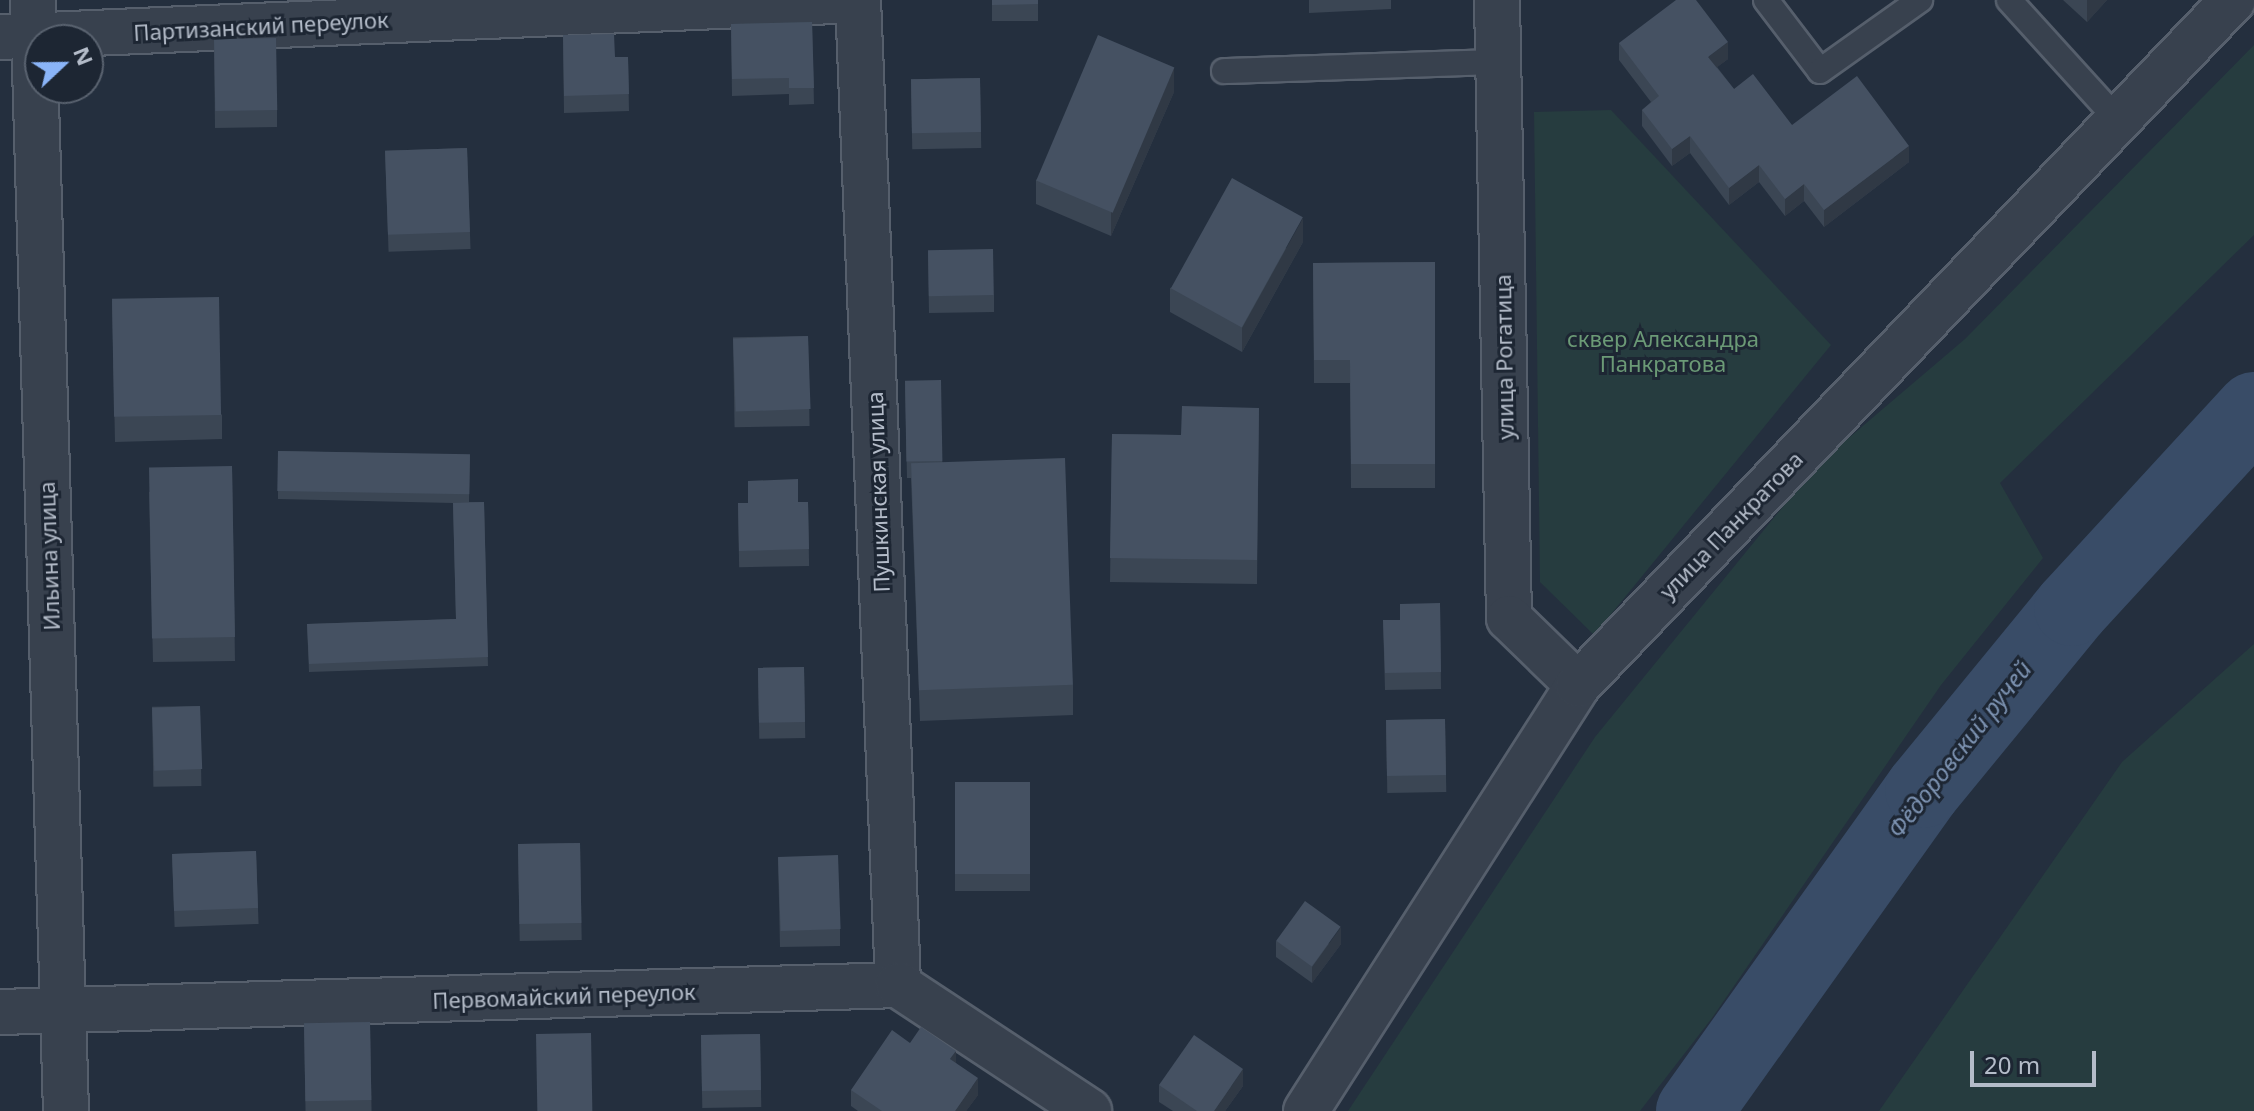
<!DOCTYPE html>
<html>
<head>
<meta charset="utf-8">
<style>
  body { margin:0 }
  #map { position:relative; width:2254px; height:1111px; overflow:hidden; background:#242f3e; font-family:"Noto Sans",sans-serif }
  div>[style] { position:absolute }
  .green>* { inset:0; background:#263c3f }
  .river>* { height:76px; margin:-38px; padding:0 38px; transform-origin:38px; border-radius:38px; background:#394c67 }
  .roads { filter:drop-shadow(2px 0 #565f6c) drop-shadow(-2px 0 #565f6c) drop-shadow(0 2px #565f6c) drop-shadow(0 -2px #565f6c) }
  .service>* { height:24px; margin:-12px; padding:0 12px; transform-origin:12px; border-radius:12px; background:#38414e }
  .minor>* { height:44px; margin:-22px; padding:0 22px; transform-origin:22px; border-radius:22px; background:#38414e }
  .wall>* { inset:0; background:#3b4654; transform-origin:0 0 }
  .shaded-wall>* { inset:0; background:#303945 }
  .building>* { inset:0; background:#455162; transform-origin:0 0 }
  span { translate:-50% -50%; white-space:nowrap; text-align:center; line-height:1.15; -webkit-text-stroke:6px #1d2633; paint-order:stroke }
  .street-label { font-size:22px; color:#b4bcc9 }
  .park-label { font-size:22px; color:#6b9a76 }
  .water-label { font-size:24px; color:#7c92b1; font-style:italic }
  .north { position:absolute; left:24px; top:24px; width:80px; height:80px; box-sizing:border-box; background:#1d2633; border:2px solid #59626f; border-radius:50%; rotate:68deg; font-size:22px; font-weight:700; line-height:32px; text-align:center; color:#b4bcc9 }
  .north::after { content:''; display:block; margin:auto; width:28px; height:36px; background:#8ab4f8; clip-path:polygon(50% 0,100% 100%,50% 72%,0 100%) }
  .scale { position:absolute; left:1970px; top:1051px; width:126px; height:36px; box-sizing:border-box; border:4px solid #b4bcc9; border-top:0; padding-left:10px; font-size:24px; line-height:28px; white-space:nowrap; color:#b4bcc9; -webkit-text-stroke:6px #1d2633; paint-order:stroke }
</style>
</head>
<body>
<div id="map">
  <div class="green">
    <i style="clip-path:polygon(2254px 45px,2254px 235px,2000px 483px,2043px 558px,1941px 685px,1712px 1018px,1640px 1111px,1348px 1111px,1595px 737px,1817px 465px,1965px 339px)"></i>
    <i style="clip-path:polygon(1611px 110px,1831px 345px,1594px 635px,1540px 582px,1534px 112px)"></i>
    <i style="clip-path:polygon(2254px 644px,2254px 1111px,1879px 1111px,2122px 762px)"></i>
  </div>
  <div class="river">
    <i style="left:1694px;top:1111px;width:394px;rotate:-54.5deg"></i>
    <i style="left:1923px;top:790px;width:235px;rotate:-50.7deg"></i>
    <i style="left:2072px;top:608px;width:269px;rotate:-47.4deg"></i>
  </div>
  <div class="roads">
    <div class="service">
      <i style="left:1766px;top:0;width:89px;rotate:52.7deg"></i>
      <i style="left:1820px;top:71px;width:123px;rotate:-35.4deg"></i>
      <i style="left:2009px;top:0;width:162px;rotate:47.8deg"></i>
      <i style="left:1224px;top:71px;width:274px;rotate:-1.9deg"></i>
    </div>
    <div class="minor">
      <i style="left:33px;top:0;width:1111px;rotate:88.3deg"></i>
      <i style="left:1497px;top:0;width:618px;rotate:88.89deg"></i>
      <i style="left:1509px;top:618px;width:96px;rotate:44.2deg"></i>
      <i style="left:0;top:37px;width:859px;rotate:-2.47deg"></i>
      <i style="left:858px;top:0;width:986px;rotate:87.67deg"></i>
      <i style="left:0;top:1012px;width:898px;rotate:-1.72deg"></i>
      <i style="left:898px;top:985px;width:229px;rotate:33.4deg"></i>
      <i style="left:1306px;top:1111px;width:505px;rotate:-57.44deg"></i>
      <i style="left:1578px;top:685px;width:948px;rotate:-46.28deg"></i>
    </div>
  </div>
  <div class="wall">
    <i style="left:992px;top:0;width:46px;height:21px"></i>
    <i style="clip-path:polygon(1309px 0,1391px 0,1391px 9px,1309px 13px)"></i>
    <i style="clip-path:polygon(2063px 0,2107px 0,2087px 22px)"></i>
    <i style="clip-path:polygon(812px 22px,814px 104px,789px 105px,789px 94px,732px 96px,731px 24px)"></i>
    <i style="clip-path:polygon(563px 35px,615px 57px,628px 57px,629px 111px,564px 113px)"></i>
    <i style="clip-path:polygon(214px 39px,277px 110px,277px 127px,215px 128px)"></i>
    <i style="clip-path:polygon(1619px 43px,1728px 59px,1717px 67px,1734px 89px,1792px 125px,1909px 162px,1824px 227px,1804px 201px,1785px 216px,1759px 182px,1729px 205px,1690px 153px,1672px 166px,1642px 126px,1642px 110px,1651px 102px,1619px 60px)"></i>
    <i style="left:980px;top:78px;width:70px;height:69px;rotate:89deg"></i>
    <i style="clip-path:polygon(1174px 92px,1111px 236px,1036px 204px,1036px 180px)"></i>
    <i style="left:467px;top:148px;width:101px;height:82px;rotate:88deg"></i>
    <i style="clip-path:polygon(1303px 242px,1242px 352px,1170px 312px,1170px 288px)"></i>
    <i style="clip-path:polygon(928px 251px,994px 295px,994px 312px,929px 313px)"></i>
    <i style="clip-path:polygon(1435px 262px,1435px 488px,1351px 488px,1350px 383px,1314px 383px,1313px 263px)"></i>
    <i style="clip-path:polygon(112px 300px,222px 415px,222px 439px,115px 442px)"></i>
    <i style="left:808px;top:336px;width:90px;height:75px;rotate:89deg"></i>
    <i style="clip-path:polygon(905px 381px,943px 463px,1073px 685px,1073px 715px,920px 721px,911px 478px,907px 478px)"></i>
    <i style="clip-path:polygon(1259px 408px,1257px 584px,1110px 582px,1112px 434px,1181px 435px)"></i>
    <i style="clip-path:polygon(278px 451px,470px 455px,469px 502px,484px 502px,488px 666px,309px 672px,307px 624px,456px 619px,453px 503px,278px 499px)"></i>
    <i style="clip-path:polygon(232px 466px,235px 661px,153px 662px,149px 492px)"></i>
    <i style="left:808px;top:502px;width:64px;height:70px;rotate:89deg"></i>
    <i style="clip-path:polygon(1440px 603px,1441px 689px,1385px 690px,1383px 620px,1400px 620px)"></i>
    <i style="left:804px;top:667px;width:71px;height:46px;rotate:89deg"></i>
    <i style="left:200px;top:706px;width:80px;height:48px;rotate:89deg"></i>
    <i style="left:1445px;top:719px;width:73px;height:59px;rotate:89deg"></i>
    <i style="left:955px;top:782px;width:75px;height:109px"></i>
    <i style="left:580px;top:843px;width:97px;height:62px;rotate:89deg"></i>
    <i style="left:256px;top:851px;width:73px;height:84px;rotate:88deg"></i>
    <i style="clip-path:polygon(778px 857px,840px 929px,840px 946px,780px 947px)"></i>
    <i style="clip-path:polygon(1276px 941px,1341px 944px,1312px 983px,1276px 957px)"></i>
    <i style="left:370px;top:1022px;width:89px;height:66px;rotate:89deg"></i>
    <i style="left:760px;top:1034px;width:73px;height:59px;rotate:89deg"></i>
    <i style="clip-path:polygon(956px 1063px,978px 1095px,966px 1111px,858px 1111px,851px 1106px,851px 1090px)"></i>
    <i style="clip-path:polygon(1159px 1085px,1243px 1086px,1225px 1111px,1173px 1111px,1159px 1102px)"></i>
  </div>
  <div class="shaded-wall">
    <i style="clip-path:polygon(2087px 0,2107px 0,2087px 22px)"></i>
    <i style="clip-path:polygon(1728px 42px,1728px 59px,1708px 74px,1708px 57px)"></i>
    <i style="clip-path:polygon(1174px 68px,1174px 92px,1111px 236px,1111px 212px)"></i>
    <i style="clip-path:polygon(1690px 136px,1690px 153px,1672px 166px,1672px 149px)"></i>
    <i style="clip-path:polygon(1909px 146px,1909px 162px,1824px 227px,1824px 210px)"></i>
    <i style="clip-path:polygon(1759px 165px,1759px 182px,1729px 205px,1729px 188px)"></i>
    <i style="clip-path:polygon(1804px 184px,1804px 201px,1785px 216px,1785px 199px)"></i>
    <i style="clip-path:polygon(1303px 218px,1303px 242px,1242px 352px,1242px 328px)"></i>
    <i style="clip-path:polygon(1341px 927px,1341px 944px,1312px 983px,1312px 967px)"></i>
    <i style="clip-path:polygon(956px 1051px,956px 1068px,950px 1059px)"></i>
    <i style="clip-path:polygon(1243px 1069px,1243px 1086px,1225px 1111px,1214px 1111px)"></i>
    <i style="clip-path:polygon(978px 1078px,978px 1095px,966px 1111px,955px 1111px)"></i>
  </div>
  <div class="building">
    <i style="clip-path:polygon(992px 0,1038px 0,1038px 4px,992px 5px)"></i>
    <i style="clip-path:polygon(1676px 0,1696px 0,1728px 42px,1708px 57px,1734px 89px,1753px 74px,1792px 125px,1857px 76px,1909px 146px,1824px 210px,1804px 184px,1785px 199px,1759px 165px,1729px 188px,1690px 136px,1672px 149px,1642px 110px,1659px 96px,1619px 43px)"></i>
    <i style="clip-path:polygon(812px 22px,814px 88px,789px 88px,789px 78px,732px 79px,731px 24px)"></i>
    <i style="clip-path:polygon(614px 34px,615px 57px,628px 57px,629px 94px,564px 96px,563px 35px)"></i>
    <i style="left:1098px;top:35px;width:83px;height:158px;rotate:23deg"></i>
    <i style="left:276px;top:38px;width:72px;height:62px;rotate:89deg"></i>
    <i style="left:980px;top:78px;width:54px;height:69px;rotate:89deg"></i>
    <i style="left:467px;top:148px;width:84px;height:82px;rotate:88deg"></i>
    <i style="left:1232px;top:178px;width:81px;height:126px;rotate:29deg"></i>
    <i style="left:993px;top:249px;width:46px;height:65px;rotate:89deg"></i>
    <i style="clip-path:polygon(1435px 262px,1435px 464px,1351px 464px,1350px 360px,1314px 360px,1313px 263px)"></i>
    <i style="left:219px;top:297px;width:118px;height:107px;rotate:89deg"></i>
    <i style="left:808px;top:336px;width:73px;height:75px;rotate:88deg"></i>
    <i style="left:941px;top:380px;width:81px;height:36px;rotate:89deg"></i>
    <i style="clip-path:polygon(1182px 406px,1259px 408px,1257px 560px,1110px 558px,1112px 434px,1181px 435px)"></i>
    <i style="left:278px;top:451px;width:192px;height:40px;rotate:1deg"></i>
    <i style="left:1065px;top:458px;width:227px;height:154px;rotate:88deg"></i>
    <i style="left:232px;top:466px;width:171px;height:83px;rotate:89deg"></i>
    <i style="clip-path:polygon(798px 479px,798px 502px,808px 502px,809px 549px,739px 551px,738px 503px,748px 503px,748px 481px)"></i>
    <i style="clip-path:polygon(484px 502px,488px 657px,309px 664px,307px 624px,456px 619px,453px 503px)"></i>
    <i style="clip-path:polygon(1440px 603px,1441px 672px,1385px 673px,1383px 620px,1400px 620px,1400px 604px)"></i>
    <i style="left:804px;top:667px;width:55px;height:46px;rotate:89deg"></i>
    <i style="left:200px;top:706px;width:63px;height:48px;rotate:88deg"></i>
    <i style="left:1445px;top:719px;width:56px;height:59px;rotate:89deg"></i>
    <i style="left:955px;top:782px;width:75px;height:92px"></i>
    <i style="left:580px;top:843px;width:80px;height:62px;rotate:89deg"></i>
    <i style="left:256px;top:851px;width:57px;height:84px;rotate:88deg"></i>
    <i style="left:838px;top:855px;width:74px;height:60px;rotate:88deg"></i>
    <i style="left:1305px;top:901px;width:44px;height:49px;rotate:36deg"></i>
    <i style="left:370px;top:1022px;width:78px;height:66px;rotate:89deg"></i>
    <i style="clip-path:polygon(921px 1027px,956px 1051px,950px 1059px,978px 1078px,955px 1111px,882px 1111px,851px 1090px,892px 1030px,910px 1043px)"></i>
    <i style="left:591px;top:1033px;width:78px;height:55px;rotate:89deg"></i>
    <i style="left:760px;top:1034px;width:56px;height:59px;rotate:89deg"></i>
    <i style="clip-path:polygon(1194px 1035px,1243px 1069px,1214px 1111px,1197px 1111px,1159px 1085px)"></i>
  </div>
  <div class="street-label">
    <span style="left:261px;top:26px;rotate:-3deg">Партизанский переулок</span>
    <span style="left:1504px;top:357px;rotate:-91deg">улица Рогатица</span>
    <span style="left:878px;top:492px;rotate:-92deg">Пушкинская улица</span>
    <span style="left:1731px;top:525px;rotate:-46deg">улица Панкратова</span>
    <span style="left:49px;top:556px;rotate:-92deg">Ильина улица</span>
    <span style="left:564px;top:996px;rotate:-2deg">Первомайский переулок</span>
  </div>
  <div class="park-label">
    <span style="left:1663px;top:351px">сквер Александра<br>Панкратова</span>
  </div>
  <div class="water-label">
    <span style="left:1959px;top:749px;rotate:-52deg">Фёдоровский ручей</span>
  </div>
  <div class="north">N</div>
  <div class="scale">20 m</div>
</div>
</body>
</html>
